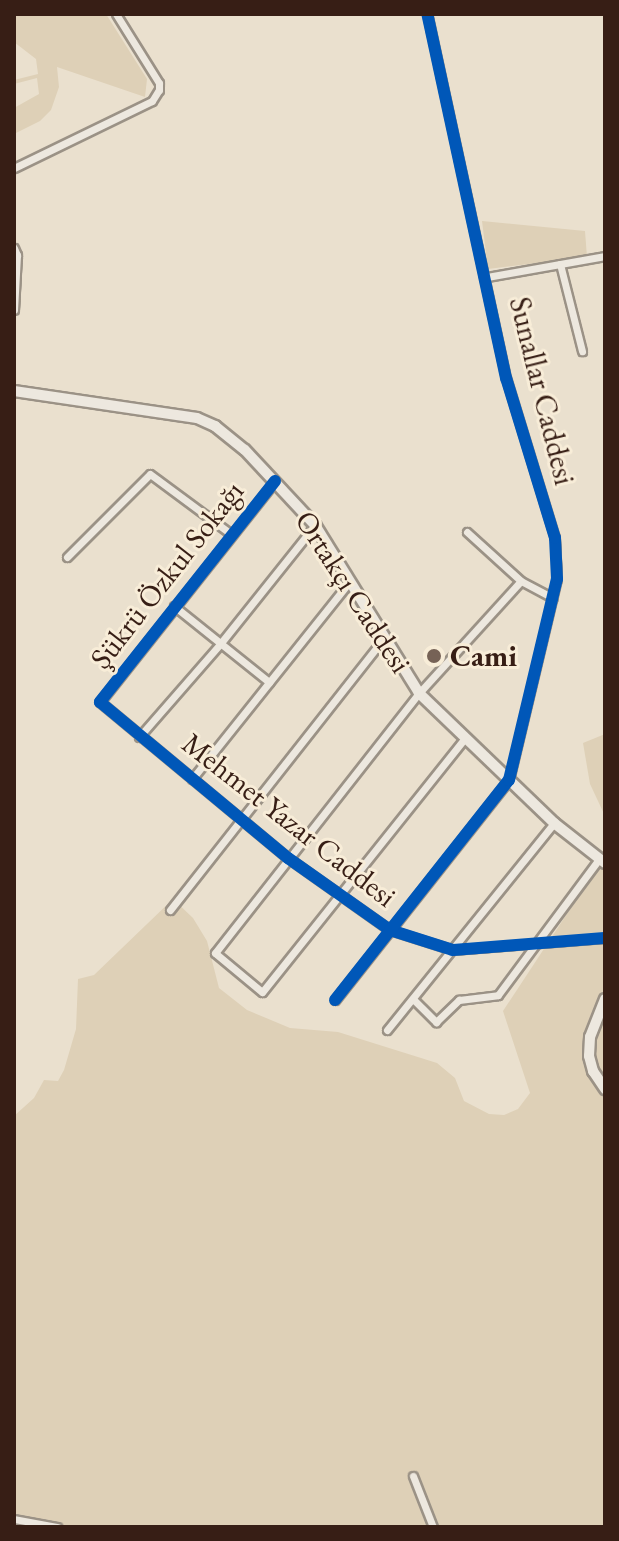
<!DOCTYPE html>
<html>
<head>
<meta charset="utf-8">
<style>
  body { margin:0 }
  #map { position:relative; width:619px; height:1541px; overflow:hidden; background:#eae0ce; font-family:"EB Garamond",serif }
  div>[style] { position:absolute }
  .green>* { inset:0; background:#ded0b7 }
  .roads { filter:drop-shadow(2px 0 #9b9286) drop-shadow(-2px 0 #9b9286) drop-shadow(0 2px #9b9286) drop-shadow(0 -2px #9b9286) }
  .street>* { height:7px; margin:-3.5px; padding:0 3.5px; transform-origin:3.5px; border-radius:3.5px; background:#ede8df }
  .secondary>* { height:10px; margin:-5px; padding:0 5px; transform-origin:5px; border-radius:5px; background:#ede8df }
  .cycleway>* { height:12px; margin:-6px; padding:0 6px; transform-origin:6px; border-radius:6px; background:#0057b8 }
  .dots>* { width:22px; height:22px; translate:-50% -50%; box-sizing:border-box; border:4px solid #f8edd8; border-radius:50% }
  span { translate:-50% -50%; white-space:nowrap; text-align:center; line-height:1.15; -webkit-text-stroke:6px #f8edd8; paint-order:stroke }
  .street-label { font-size:30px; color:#371e15 }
  .poi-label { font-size:30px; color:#371e15; font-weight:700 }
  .left { translate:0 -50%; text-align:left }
  .frame { position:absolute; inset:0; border:16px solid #371e15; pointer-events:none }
</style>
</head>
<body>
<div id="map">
  <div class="green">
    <i style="clip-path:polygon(14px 14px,106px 14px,147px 79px,145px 97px,57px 67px,59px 87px,51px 110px,40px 121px,14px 134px,14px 108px,39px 94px,37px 78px,14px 84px,14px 80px,38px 74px,36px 59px,14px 42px)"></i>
    <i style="clip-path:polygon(482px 221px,585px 231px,587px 257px,488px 269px)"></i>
    <i style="clip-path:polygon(605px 734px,605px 816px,590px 784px,583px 743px)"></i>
    <i style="clip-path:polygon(605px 856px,605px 1527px,14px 1527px,14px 1116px,34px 1098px,44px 1080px,58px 1081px,64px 1070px,76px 1029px,78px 979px,94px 975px,173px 899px,193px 918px,207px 941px,219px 988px,247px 1010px,290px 1028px,338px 1032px,437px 1063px,455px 1078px,464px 1101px,489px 1114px,504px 1115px,518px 1109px,530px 1093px,503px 1011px)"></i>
  </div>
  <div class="roads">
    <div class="street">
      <i style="left:14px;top:168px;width:153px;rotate:-25.9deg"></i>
      <i style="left:152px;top:101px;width:13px;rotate:-58deg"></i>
      <i style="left:159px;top:90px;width:7px;rotate:-90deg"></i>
      <i style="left:159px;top:83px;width:81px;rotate:-121.9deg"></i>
      <i style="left:14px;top:248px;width:8px;rotate:67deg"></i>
      <i style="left:17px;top:255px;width:55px;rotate:93.1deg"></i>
      <i style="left:560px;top:264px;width:90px;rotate:75.8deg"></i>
      <i style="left:487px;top:277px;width:120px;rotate:-10.1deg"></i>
      <i style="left:275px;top:481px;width:282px;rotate:128.4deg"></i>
      <i style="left:100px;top:702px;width:244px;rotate:39.7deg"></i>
      <i style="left:288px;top:858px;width:125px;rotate:35.2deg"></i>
      <i style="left:390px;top:930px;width:66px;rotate:17.6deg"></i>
      <i style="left:453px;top:950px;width:152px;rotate:-4.5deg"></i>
      <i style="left:467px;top:532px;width:73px;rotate:42.2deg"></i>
      <i style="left:521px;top:581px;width:36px;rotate:28deg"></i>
      <i style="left:67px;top:557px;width:117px;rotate:-45deg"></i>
      <i style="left:150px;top:474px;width:101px;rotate:36.5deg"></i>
      <i style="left:174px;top:606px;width:122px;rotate:38.7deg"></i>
      <i style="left:139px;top:737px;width:123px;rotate:-48.9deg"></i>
      <i style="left:220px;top:644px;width:152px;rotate:-51.4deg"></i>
      <i style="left:465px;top:738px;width:325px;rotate:128.6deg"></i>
      <i style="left:262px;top:992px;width:61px;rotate:-140.3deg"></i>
      <i style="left:215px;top:953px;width:330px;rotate:-51.9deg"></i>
      <i style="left:419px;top:693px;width:151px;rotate:-47.7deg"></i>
      <i style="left:192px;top:779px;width:253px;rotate:-51.4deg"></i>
      <i style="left:170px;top:910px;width:346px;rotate:-51.8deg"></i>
      <i style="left:413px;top:999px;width:33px;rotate:45deg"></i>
      <i style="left:436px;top:1022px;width:32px;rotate:-44deg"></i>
      <i style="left:459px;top:1000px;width:39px;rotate:-7deg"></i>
      <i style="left:498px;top:995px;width:169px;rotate:-53.4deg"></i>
      <i style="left:335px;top:1000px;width:280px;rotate:-51.7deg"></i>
      <i style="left:509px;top:780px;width:207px;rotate:-76.6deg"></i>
      <i style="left:557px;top:579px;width:41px;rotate:-92.8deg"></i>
      <i style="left:555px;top:538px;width:167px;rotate:-107deg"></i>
      <i style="left:506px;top:378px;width:372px;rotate:-102.2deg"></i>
      <i style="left:387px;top:1030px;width:266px;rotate:-51.1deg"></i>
      <i style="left:413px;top:1476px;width:55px;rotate:68.6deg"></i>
      <i style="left:14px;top:1519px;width:44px;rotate:10.5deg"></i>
    </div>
    <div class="secondary">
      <i style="left:14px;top:391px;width:185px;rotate:8.4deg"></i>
      <i style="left:197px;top:418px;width:20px;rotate:24deg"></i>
      <i style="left:215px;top:426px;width:38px;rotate:39deg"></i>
      <i style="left:245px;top:450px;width:103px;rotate:47deg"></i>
      <i style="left:315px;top:525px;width:198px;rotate:58.2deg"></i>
      <i style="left:419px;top:693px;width:187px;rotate:43.9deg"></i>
      <i style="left:554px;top:823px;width:65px;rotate:38.1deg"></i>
      <i style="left:605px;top:999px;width:41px;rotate:111.5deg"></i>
      <i style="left:590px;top:1037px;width:19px;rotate:93deg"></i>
      <i style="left:589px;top:1056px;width:16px;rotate:75deg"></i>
      <i style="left:593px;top:1071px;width:22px;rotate:56deg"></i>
    </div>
  </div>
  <div class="cycleway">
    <i style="left:275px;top:481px;width:282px;rotate:128.4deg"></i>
    <i style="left:100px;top:702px;width:244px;rotate:39.7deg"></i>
    <i style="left:288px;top:858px;width:125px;rotate:35.2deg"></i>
    <i style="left:390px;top:930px;width:66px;rotate:17.6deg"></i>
    <i style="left:453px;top:950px;width:152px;rotate:-4.5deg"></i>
    <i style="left:335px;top:1000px;width:280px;rotate:-51.7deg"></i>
    <i style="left:509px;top:780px;width:207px;rotate:-76.6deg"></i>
    <i style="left:557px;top:579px;width:41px;rotate:-92.8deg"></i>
    <i style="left:555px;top:538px;width:167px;rotate:-107deg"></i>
    <i style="left:506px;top:378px;width:372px;rotate:-102.2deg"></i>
  </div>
  <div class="dots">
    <i style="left:434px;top:656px;background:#766256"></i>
  </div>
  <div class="street-label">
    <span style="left:542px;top:391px;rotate:76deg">Sunallar Caddesi</span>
    <span style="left:167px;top:575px;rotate:-52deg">Şükrü Özkul Sokağı</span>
    <span style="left:353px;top:592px;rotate:57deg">Ortakçı Caddesi</span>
    <span style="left:289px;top:820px;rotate:38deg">Mehmet Yazar Caddesi</span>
  </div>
  <div class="poi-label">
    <span class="left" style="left:450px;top:656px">Cami</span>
  </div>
  <div class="frame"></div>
</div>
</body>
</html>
